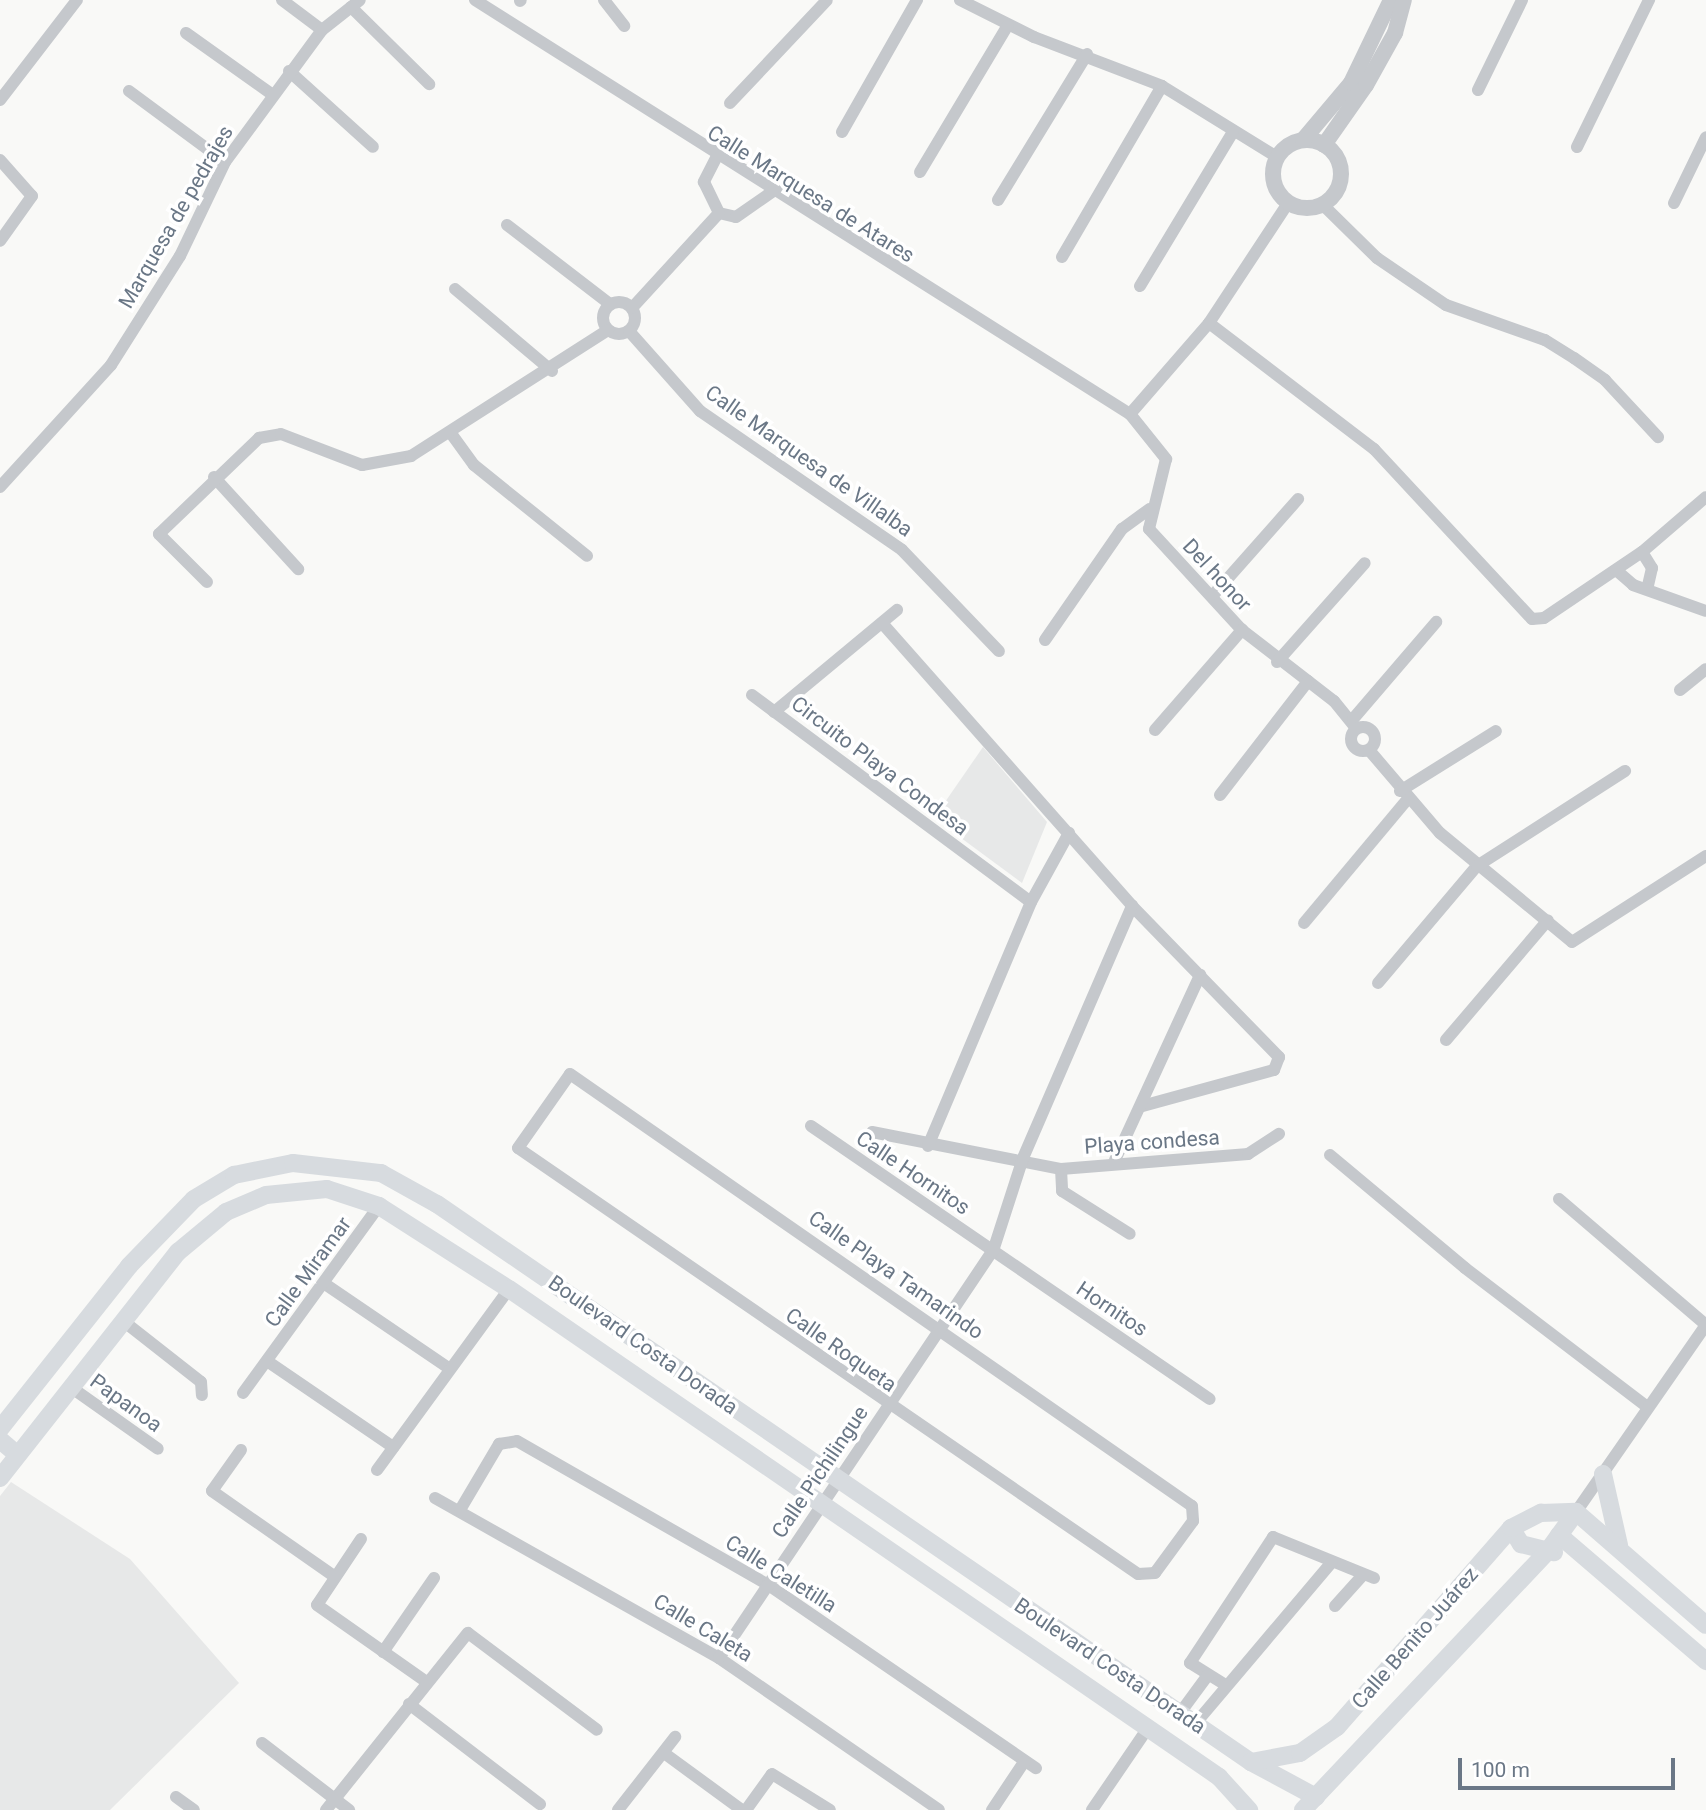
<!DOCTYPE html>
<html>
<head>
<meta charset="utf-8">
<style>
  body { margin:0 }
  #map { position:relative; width:1706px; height:1810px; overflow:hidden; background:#f9f9f7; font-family:Roboto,sans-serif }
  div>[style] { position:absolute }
  .built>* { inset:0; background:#e7e8e8 }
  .minor>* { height:12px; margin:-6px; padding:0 6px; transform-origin:6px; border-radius:6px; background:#c5c8cc }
  .minor>.ring { margin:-6px; padding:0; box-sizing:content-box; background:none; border:12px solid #c5c8cc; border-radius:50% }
  .tertiary>* { height:16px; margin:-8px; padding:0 8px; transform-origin:8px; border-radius:8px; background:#c5c8cc }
  .tertiary>.ring { margin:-8px; padding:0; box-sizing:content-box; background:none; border:16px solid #c5c8cc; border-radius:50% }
  .secondary>* { height:18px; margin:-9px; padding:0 9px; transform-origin:9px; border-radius:9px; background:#d7dbdf }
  span { translate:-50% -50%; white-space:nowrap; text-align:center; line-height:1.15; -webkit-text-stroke:7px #fff; paint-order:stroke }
  .street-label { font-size:21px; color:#6a7786 }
  .scale { position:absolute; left:1458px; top:1758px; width:217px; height:32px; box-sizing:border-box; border:4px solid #6a7786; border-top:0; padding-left:9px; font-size:21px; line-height:24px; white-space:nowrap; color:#6a7786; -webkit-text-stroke:5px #fff; paint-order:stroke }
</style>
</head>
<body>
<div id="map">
  <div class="built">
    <i style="clip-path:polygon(983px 747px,1047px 822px,1022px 883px,934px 818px)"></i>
    <i style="clip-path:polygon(11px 1482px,130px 1559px,239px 1683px,110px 1810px,0 1810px,0 1496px)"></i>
  </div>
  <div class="minor">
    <i style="left:282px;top:0;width:50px;rotate:36.9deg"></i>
    <i style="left:475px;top:0;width:775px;rotate:32.3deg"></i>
    <i style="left:1130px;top:414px;width:58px;rotate:51.3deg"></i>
    <i style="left:1166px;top:459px;width:72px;rotate:103.7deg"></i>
    <i style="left:1149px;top:529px;width:137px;rotate:47.4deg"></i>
    <i style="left:1242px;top:630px;width:116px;rotate:37.7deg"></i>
    <i style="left:1334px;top:701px;width:35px;rotate:51deg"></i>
    <i style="left:604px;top:0;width:33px;rotate:52deg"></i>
    <i style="left:960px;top:0;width:83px;rotate:26.6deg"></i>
    <i style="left:1034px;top:37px;width:137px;rotate:20.9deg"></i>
    <i style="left:1162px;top:86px;width:135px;rotate:31.7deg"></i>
    <i style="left:520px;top:1px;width:1px;rotate:-45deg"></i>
    <i style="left:351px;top:7px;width:110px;rotate:44.6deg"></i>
    <i style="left:186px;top:33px;width:107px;rotate:35.5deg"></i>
    <i style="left:289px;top:71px;width:113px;rotate:42.1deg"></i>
    <i style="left:1478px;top:90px;width:100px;rotate:-63.9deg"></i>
    <i style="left:129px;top:91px;width:119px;rotate:36.5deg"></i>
    <i style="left:0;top:100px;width:126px;rotate:-52.4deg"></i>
    <i style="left:730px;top:103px;width:141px;rotate:-46.7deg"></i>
    <i style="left:842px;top:132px;width:152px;rotate:-60.4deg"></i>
    <i style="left:1577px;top:147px;width:164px;rotate:-63.9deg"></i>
    <i style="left:716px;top:158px;width:27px;rotate:117deg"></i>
    <i style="left:704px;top:182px;width:34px;rotate:64deg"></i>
    <i style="left:719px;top:213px;width:17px;rotate:13deg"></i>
    <i style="left:736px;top:217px;width:44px;rotate:-34.8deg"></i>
    <i style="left:0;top:160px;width:48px;rotate:48.4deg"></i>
    <i style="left:32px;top:196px;width:55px;rotate:125.4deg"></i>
    <i style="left:920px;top:172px;width:171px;rotate:-59.1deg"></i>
    <i style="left:998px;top:200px;width:171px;rotate:-58.6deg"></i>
    <i style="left:1674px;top:203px;width:73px;rotate:-64.1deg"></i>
    <i style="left:1323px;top:205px;width:76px;rotate:44.5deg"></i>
    <i style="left:1377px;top:258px;width:83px;rotate:34.3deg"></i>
    <i style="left:1446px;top:305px;width:105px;rotate:19.5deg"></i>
    <i style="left:1545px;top:340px;width:34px;rotate:32deg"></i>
    <i style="left:1574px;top:358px;width:38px;rotate:35deg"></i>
    <i style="left:1605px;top:380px;width:78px;rotate:47.1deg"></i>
    <i style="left:507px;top:225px;width:130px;rotate:37.5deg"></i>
    <i style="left:1062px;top:257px;width:198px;rotate:-59.7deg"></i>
    <i style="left:1140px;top:286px;width:180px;rotate:-58.9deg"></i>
    <i style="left:455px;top:289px;width:127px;rotate:40.2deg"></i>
    <i class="ring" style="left:603px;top:302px;width:20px;height:20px"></i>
    <i style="left:632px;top:308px;width:129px;rotate:-47.5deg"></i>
    <i style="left:1209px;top:323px;width:208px;rotate:37.4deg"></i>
    <i style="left:1374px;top:449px;width:232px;rotate:47.1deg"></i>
    <i style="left:1532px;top:619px;width:12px;rotate:-5deg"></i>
    <i style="left:1544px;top:618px;width:118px;rotate:-34deg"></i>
    <i style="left:1642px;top:552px;width:84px;rotate:-40.7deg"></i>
    <i style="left:629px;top:331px;width:107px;rotate:48.4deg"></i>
    <i style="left:700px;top:411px;width:245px;rotate:34.5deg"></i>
    <i style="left:902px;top:550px;width:140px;rotate:46.2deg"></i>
    <i style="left:1130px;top:414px;width:121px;rotate:-49deg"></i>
    <i style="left:1209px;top:323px;width:144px;rotate:-56.6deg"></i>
    <i style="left:450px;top:432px;width:41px;rotate:54deg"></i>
    <i style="left:474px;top:465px;width:145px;rotate:38.8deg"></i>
    <i style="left:214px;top:477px;width:125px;rotate:47.6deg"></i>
    <i style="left:0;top:487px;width:165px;rotate:-47.7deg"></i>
    <i style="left:111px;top:365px;width:129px;rotate:-57.7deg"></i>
    <i style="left:180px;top:256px;width:104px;rotate:-64.4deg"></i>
    <i style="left:225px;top:162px;width:164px;rotate:-53.7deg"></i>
    <i style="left:322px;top:30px;width:48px;rotate:-38.3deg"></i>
    <i style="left:1642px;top:552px;width:19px;rotate:58deg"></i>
    <i style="left:1652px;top:568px;width:18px;rotate:103deg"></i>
    <i style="left:1616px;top:570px;width:23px;rotate:41deg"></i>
    <i style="left:1633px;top:585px;width:77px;rotate:19.6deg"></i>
    <i style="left:207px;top:582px;width:68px;rotate:-135deg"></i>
    <i style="left:159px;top:534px;width:139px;rotate:-43.8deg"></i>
    <i style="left:259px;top:438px;width:22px;rotate:-10deg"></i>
    <i style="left:281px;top:434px;width:87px;rotate:20.9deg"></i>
    <i style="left:362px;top:465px;width:50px;rotate:-10.4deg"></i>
    <i style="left:411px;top:456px;width:234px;rotate:-32.6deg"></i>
    <i style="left:1214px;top:594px;width:127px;rotate:-48.5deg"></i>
    <i style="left:882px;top:623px;width:378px;rotate:48.5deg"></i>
    <i style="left:1132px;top:906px;width:211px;rotate:45.8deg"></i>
    <i style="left:1279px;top:1057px;width:14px;rotate:111deg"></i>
    <i style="left:1274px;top:1070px;width:137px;rotate:164.7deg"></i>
    <i style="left:1045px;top:640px;width:135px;rotate:-55.3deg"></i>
    <i style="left:1122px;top:529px;width:34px;rotate:-36deg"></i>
    <i style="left:1277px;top:662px;width:132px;rotate:-48.4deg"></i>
    <i style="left:1680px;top:690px;width:33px;rotate:-39deg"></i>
    <i style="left:752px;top:695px;width:347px;rotate:36.6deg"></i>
    <i style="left:774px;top:712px;width:160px;rotate:-39.7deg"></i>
    <i style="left:1353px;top:719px;width:128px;rotate:-49.4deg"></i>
    <i class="ring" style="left:1351px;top:727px;width:12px;height:12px"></i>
    <i style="left:1155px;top:730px;width:133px;rotate:-49deg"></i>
    <i style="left:1369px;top:750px;width:109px;rotate:49.5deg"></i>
    <i style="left:1440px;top:833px;width:171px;rotate:39.5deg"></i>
    <i style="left:1572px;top:942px;width:159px;rotate:-32.7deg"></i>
    <i style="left:1400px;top:791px;width:113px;rotate:-32deg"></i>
    <i style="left:1220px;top:795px;width:144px;rotate:-52.3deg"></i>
    <i style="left:1304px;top:923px;width:160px;rotate:-50.1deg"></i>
    <i style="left:1378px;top:983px;width:153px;rotate:-49.8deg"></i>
    <i style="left:1477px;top:866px;width:176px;rotate:-32.7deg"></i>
    <i style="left:1446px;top:1040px;width:157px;rotate:-49.6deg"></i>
    <i style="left:570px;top:1074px;width:757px;rotate:34.78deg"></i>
    <i style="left:1192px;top:1506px;width:15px;rotate:86deg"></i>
    <i style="left:1193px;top:1521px;width:64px;rotate:126.2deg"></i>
    <i style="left:1155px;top:1573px;width:17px;rotate:177deg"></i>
    <i style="left:1138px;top:1574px;width:752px;rotate:-145.51deg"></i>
    <i style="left:518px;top:1148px;width:90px;rotate:-54.9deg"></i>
    <i style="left:811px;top:1126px;width:483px;rotate:34.4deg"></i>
    <i style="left:872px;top:1132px;width:193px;rotate:11.1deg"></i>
    <i style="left:1061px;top:1169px;width:188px;rotate:-4.6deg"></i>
    <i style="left:1248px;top:1154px;width:37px;rotate:-33deg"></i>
    <i style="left:928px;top:1146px;width:265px;rotate:-67.1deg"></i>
    <i style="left:1031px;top:902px;width:79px;rotate:-61.2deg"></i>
    <i style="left:1330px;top:1155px;width:176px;rotate:39.9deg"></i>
    <i style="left:1465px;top:1268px;width:228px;rotate:37.3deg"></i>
    <i style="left:1115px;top:1160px;width:204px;rotate:-65.3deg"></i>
    <i style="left:1061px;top:1169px;width:22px;rotate:87deg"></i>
    <i style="left:1062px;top:1191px;width:80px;rotate:32.3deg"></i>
    <i style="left:1559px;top:1199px;width:194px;rotate:40.6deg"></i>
    <i style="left:325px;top:1284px;width:151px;rotate:34.2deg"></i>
    <i style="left:122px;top:1320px;width:100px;rotate:38.1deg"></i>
    <i style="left:201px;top:1382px;width:13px;rotate:86deg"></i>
    <i style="left:267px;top:1361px;width:153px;rotate:34.3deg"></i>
    <i style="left:72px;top:1388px;width:105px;rotate:35.3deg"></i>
    <i style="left:243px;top:1393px;width:231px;rotate:-54deg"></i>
    <i style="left:241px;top:1450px;width:50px;rotate:125.3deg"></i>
    <i style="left:212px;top:1491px;width:149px;rotate:34.9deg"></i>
    <i style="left:377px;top:1470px;width:224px;rotate:-53.9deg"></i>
    <i style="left:435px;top:1498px;width:326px;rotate:29.4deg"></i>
    <i style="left:719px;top:1658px;width:267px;rotate:34.6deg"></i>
    <i style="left:460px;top:1510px;width:77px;rotate:-59.4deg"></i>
    <i style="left:499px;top:1444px;width:18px;rotate:-9deg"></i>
    <i style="left:517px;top:1441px;width:288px;rotate:29.8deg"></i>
    <i style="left:767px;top:1584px;width:326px;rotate:34.4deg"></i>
    <i style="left:1576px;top:1512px;width:228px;rotate:-55.2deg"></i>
    <i style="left:361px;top:1539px;width:79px;rotate:123.7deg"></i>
    <i style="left:317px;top:1605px;width:132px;rotate:35.1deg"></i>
    <i style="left:1335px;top:1606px;width:42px;rotate:-47.9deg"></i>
    <i style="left:383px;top:1652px;width:90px;rotate:-55.4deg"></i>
    <i style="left:719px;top:1658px;width:491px;rotate:-56.1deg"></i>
    <i style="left:993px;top:1251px;width:98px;rotate:-72.1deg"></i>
    <i style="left:1023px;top:1158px;width:275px;rotate:-66.6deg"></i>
    <i style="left:1224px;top:1684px;width:40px;rotate:-148deg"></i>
    <i style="left:1190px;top:1663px;width:151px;rotate:-56.6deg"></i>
    <i style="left:1273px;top:1537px;width:109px;rotate:22.1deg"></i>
    <i style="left:409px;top:1704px;width:165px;rotate:37.4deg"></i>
    <i style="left:1180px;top:1713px;width:47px;rotate:-53.6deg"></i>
    <i style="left:1195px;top:1724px;width:211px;rotate:-49.8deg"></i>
    <i style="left:262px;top:1743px;width:110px;rotate:37.6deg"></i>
    <i style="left:664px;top:1753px;width:97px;rotate:36.2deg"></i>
    <i style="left:176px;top:1797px;width:22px;rotate:36deg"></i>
    <i style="left:326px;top:1810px;width:227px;rotate:-51.3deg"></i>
    <i style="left:468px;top:1633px;width:161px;rotate:36.9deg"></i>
    <i style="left:618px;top:1810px;width:93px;rotate:-52deg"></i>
    <i style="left:746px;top:1810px;width:44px;rotate:-54.2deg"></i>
    <i style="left:772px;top:1774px;width:68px;rotate:31.8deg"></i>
    <i style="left:992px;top:1810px;width:58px;rotate:-56.3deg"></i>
    <i style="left:1092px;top:1810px;width:99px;rotate:-55.7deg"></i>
  </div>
  <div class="tertiary">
    <i class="ring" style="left:1273px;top:140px;width:52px;height:52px"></i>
    <i style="left:1303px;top:140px;width:75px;rotate:-49.9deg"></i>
    <i style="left:1351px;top:83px;width:92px;rotate:-64.3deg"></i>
    <i style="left:1324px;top:145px;width:73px;rotate:-55deg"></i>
    <i style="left:1366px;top:85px;width:60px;rotate:-60.9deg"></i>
    <i style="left:1395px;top:33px;width:34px;rotate:-75deg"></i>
  </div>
  <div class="secondary">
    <i style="left:0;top:1429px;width:208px;rotate:-51.6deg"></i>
    <i style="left:129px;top:1266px;width:93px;rotate:-45.9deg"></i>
    <i style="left:194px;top:1199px;width:47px;rotate:-31deg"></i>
    <i style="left:234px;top:1175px;width:60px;rotate:-11.5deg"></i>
    <i style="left:293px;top:1163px;width:89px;rotate:6.5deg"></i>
    <i style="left:381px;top:1173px;width:64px;rotate:29deg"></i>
    <i style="left:437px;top:1204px;width:987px;rotate:34.43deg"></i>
    <i style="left:1251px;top:1762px;width:74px;rotate:28.3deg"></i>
    <i style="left:0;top:1440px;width:23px;rotate:40deg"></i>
    <i style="left:1603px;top:1474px;width:73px;rotate:77.3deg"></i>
    <i style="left:0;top:1478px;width:288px;rotate:-51.8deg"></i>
    <i style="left:178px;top:1252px;width:62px;rotate:-39.8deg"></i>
    <i style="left:226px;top:1212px;width:43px;rotate:-23deg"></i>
    <i style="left:266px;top:1195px;width:61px;rotate:-5.6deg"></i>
    <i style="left:327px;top:1189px;width:55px;rotate:18.1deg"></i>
    <i style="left:379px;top:1206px;width:154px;rotate:32.6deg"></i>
    <i style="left:509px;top:1289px;width:862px;rotate:34.5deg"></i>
    <i style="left:1219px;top:1777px;width:45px;rotate:47.7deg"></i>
    <i style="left:1576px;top:1512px;width:172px;rotate:41deg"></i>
    <i style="left:1511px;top:1528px;width:19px;rotate:58deg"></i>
    <i style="left:1521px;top:1544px;width:34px;rotate:14deg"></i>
    <i style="left:1559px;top:1535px;width:194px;rotate:40.6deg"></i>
    <i style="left:1251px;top:1762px;width:50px;rotate:-10.4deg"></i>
    <i style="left:1300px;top:1753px;width:45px;rotate:-35.1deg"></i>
    <i style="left:1337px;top:1727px;width:264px;rotate:-48.8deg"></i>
    <i style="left:1511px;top:1528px;width:34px;rotate:-27deg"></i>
    <i style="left:1541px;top:1513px;width:35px;rotate:-2deg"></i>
    <i style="left:1303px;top:1810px;width:355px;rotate:-46.6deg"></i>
    <i style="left:1547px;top:1552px;width:49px;rotate:-54.1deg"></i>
  </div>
  <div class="street-label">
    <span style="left:811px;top:194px;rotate:32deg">Calle Marquesa de Atares</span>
    <span style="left:176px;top:217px;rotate:-60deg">Marquesa de pedrajes</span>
    <span style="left:809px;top:461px;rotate:35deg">Calle Marquesa de Villalba</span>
    <span style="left:1217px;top:575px;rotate:47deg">Del honor</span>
    <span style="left:880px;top:766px;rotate:37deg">Circuito Playa Condesa</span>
    <span style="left:1152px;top:1142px;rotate:-4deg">Playa condesa</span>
    <span style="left:913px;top:1173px;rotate:34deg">Calle Hornitos</span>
    <span style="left:308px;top:1272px;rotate:-54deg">Calle Miramar</span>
    <span style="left:896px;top:1275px;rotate:35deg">Calle Playa Tamarindo</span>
    <span style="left:1112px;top:1309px;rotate:34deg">Hornitos</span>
    <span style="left:643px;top:1345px;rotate:35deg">Boulevard Costa Dorada</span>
    <span style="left:841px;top:1350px;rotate:35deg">Calle Roqueta</span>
    <span style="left:126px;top:1403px;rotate:36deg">Papanoa</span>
    <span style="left:820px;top:1472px;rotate:-56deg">Calle Pichilingue</span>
    <span style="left:781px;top:1574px;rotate:32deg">Calle Caletilla</span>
    <span style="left:703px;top:1628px;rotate:31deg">Calle Caleta</span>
    <span style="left:1415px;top:1638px;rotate:-49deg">Calle Benito Juárez</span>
    <span style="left:1110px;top:1666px;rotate:34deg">Boulevard Costa Dorada</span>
  </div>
  <div class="scale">100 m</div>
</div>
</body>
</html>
